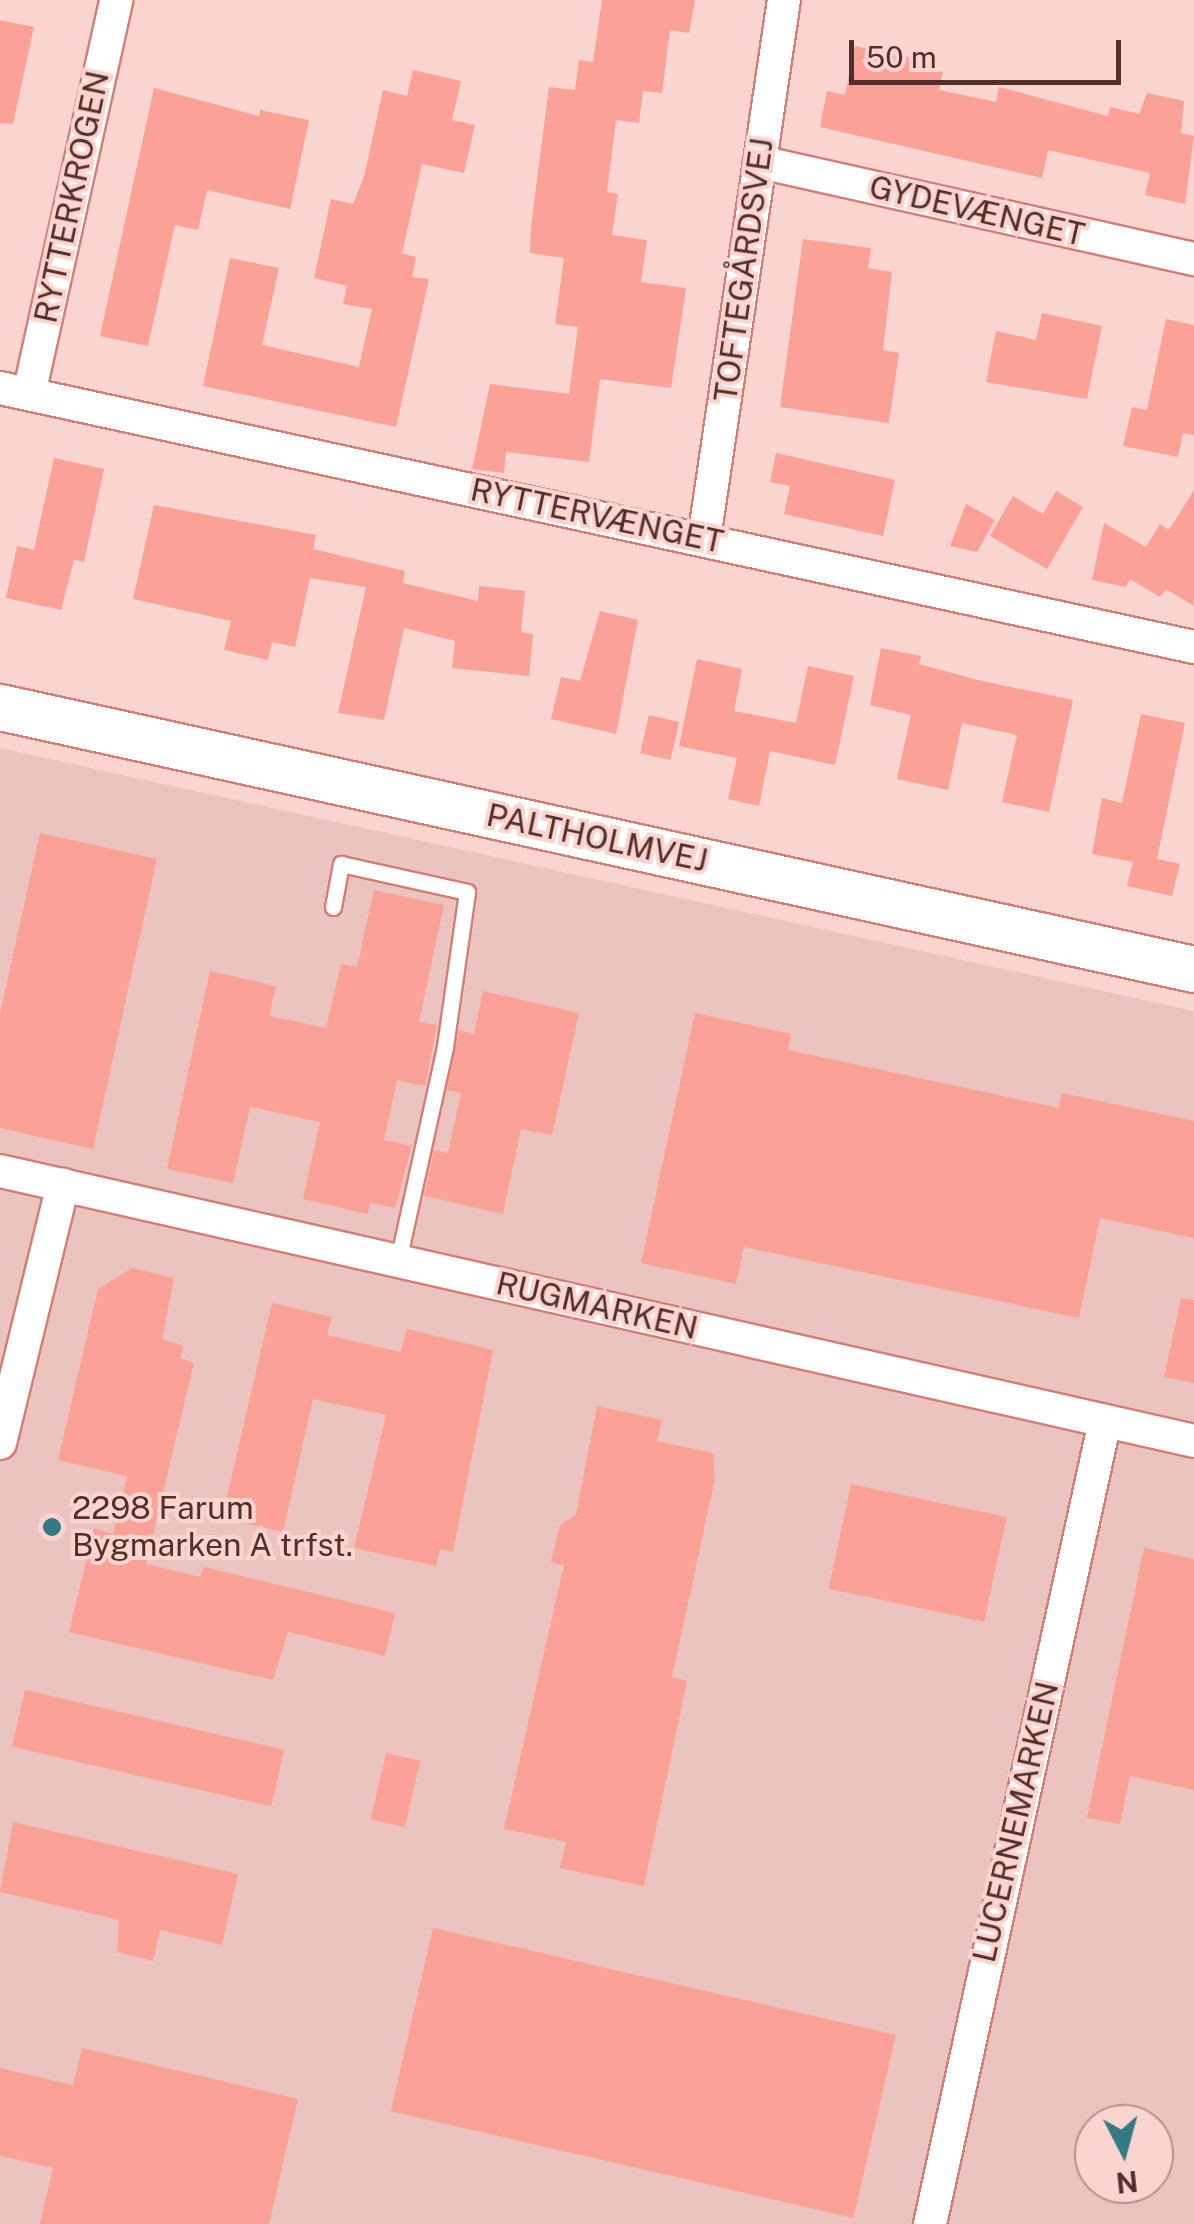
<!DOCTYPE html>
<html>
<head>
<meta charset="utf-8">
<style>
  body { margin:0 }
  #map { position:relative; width:1194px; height:2224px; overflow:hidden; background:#fad4cf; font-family:"Public Sans",sans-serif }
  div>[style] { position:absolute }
  .built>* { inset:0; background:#ecc4bf }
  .building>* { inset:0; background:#fba197; transform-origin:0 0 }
  .roads { filter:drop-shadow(2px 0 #d47f76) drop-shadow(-2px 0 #d47f76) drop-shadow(0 2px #d47f76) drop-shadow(0 -2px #d47f76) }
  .lane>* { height:15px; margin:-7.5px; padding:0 7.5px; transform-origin:7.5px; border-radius:7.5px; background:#fff }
  .street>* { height:32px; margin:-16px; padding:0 16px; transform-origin:16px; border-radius:16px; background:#fff }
  .secondary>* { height:45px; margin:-22.5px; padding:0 22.5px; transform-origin:22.5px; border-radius:22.5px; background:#fff }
  .dots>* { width:28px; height:28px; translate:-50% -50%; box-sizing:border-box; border:5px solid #fad4cf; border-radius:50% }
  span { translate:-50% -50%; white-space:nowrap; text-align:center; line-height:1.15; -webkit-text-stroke:8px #fad4cf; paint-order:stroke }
  .street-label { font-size:32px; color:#532f2b }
  .poi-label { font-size:32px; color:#532f2b }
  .left { translate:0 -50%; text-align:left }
  .north { position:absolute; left:1074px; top:2104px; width:100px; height:100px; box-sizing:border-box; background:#fad4cf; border:2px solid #b7928d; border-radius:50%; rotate:174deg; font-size:28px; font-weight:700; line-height:40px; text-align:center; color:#532f2b }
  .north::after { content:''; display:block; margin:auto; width:35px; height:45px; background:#337a84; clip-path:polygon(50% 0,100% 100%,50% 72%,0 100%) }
  .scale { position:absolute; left:849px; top:40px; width:272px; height:45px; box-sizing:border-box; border:5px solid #532f2b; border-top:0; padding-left:12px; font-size:30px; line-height:35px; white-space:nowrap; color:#532f2b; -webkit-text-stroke:8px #fad4cf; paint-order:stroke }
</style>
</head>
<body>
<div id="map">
  <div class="built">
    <i style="clip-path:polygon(evenodd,0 748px,1194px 1011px,1194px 2224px,0 2224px,0 748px,1094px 2124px,1154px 2124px,1154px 2184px,1094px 2184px,1094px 2124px)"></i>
  </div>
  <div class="building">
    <i style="clip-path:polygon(602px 0,695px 0,689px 33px,670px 30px,662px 93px,643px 91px,639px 123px,616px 120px,607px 192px,618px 194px,612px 235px,647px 240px,641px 282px,686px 288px,671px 388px,600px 379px,589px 462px,506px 452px,504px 473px,472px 469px,490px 384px,569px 394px,578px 327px,555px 324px,564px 258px,530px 253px,531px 226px,549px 87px,575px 90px,579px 60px,593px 62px)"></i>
    <i style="clip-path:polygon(0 20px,34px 27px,13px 124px,0 123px)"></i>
    <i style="clip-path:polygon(855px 46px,930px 62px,929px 69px,943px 72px,939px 90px,996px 102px,999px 87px,1108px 116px,1110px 107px,1139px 114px,1147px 93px,1184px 101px,1181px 133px,1194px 136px,1185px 204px,1145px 195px,1150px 173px,1048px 150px,1042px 178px,820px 127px,827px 91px,845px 95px)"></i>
    <i style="clip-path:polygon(413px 70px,461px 81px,452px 120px,475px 125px,464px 173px,422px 164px,402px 253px,416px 257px,412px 277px,429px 279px,396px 427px,203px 386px,230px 258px,279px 268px,262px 345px,359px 367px,372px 309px,343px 304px,347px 286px,314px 278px,331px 199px,353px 204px,364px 177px,383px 90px,407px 96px)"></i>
    <i style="clip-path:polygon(154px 88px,259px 116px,260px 110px,309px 120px,290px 209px,207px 190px,198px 230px,175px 225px,148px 346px,100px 336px)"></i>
    <i style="clip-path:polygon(803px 239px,871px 248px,868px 268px,892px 272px,883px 350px,899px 353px,889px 423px,780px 407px)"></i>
    <i style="clip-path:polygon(1042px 313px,1102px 326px,1087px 399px,986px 382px,996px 331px,1036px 340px)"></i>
    <i style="clip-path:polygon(1166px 319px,1194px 325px,1194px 435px,1183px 433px,1178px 457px,1123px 446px,1132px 407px,1147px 410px)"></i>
    <i style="clip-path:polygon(776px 453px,895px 480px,883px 536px,784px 514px,790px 486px,770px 482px)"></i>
    <i style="clip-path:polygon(54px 458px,104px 469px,84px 562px,74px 560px,61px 610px,6px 598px,17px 546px,34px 550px)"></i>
    <i style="clip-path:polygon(1194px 490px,1194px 606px,1166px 589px,1160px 597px,1130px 579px,1126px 587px,1092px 580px,1104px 523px,1146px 547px,1160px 524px,1169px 530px)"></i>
    <i style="clip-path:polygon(1056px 491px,1083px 507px,1047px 569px,990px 536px,1013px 496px,1043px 514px)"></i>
    <i style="clip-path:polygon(966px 504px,995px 520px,977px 552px,950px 546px)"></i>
    <i style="clip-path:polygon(154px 505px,316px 535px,313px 549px,405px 571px,403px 583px,478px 601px,479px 586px,525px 591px,521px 632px,533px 634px,529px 676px,452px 668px,455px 641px,404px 628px,384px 720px,338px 713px,366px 587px,310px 578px,295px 647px,272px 642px,268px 660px,224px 650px,231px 621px,133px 599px)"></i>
    <i style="clip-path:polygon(600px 611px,638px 620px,616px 734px,551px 719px,561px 677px,580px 681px)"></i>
    <i style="clip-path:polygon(881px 648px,921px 656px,919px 664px,978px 680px,1073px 700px,1049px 812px,1002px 802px,1017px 735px,962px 723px,948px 790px,897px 779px,911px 715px,870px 705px)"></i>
    <i style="clip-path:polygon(697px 659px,742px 669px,734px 711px,796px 723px,808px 666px,854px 676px,835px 765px,770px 751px,759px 806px,728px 799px,737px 758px,679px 746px)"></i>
    <i style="clip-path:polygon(1141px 714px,1185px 723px,1157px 859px,1180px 864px,1172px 896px,1127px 886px,1133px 862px,1092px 854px,1102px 798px,1122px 803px)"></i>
    <i style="left:649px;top:715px;width:31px;height:39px;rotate:13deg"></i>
    <i style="clip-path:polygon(40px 833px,157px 859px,93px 1149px,0 1128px,0 1014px)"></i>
    <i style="clip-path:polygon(374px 890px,444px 905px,419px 1022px,437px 1025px,425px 1086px,397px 1080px,384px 1140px,412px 1146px,395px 1208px,370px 1203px,368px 1214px,303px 1199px,320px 1122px,250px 1107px,233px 1183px,167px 1169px,210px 971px,276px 986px,269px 1016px,326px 1028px,341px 964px,357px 967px)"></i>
    <i style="clip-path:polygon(483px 991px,579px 1013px,552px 1135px,521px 1129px,503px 1214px,424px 1196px,434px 1150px,448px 1153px,461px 1093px,447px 1090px,459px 1030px,474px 1034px)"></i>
    <i style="clip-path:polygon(695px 1013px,791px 1034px,788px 1050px,1059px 1108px,1062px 1093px,1194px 1121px,1194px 1238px,1100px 1218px,1079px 1318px,744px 1247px,736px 1284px,641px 1263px)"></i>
    <i style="clip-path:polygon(132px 1268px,174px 1278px,162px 1339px,184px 1346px,180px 1358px,194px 1363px,146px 1564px,200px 1577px,204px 1567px,395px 1613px,385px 1656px,288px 1632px,273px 1680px,69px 1632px,94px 1528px,113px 1534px,127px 1476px,58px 1460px,98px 1289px)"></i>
    <i style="clip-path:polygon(1181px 1298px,1194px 1300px,1194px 1383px,1164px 1377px)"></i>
    <i style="clip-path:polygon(272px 1303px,332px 1317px,327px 1335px,401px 1352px,407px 1329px,493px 1350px,453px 1552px,440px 1549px,436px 1566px,354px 1548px,386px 1415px,313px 1399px,283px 1532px,222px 1518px)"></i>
    <i style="clip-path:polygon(597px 1406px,662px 1420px,657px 1441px,713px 1453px,715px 1479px,672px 1677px,687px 1681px,644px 1886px,560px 1868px,566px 1842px,504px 1829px,564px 1565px,551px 1562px,560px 1525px,576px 1515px)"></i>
    <i style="left:851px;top:1484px;width:159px;height:107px;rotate:12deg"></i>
    <i style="clip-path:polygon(1144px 1548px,1194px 1559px,1194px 1790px,1130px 1776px,1120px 1824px,1087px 1818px)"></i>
    <i style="left:25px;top:1690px;width:266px;height:58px;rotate:13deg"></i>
    <i style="left:386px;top:1753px;width:35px;height:68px;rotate:13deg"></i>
    <i style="clip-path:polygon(13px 1822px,238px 1874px,222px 1945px,160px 1930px,153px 1961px,117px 1952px,119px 1920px,0 1892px)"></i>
    <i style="left:433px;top:1928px;width:475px;height:188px;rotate:13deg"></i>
    <i style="clip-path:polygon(82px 2048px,298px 2099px,269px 2224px,40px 2224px,53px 2168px,0 2156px,0 2068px,73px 2085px)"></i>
  </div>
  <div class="roads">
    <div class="lane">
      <i style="left:333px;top:907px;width:44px;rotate:-79.5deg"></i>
      <i style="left:341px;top:864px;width:129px;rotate:12.5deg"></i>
      <i style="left:467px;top:892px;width:157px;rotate:98.1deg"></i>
      <i style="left:445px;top:1047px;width:219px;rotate:102.4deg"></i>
    </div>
    <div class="street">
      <i style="left:760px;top:162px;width:445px;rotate:12.6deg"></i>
      <i style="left:0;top:388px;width:1222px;rotate:12.24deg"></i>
      <i style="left:29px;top:394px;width:403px;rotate:-77.5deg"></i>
      <i style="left:704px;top:539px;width:545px;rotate:-81.56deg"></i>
      <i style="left:0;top:1171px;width:1224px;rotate:12.74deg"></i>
      <i style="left:0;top:1443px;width:266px;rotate:-76.3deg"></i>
      <i style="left:930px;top:2224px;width:822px;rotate:-77.71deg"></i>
    </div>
    <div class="secondary">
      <i style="left:0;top:707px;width:1222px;rotate:12.38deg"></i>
    </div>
  </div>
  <div class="dots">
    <i style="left:52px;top:1527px;background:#337a84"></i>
  </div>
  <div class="street-label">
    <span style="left:72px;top:197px;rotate:-78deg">RYTTERKROGEN</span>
    <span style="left:977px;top:211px;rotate:13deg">GYDEVÆNGET</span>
    <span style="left:744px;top:270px;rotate:-82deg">TOFTEGÅRDSVEJ</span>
    <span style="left:597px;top:516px;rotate:12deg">RYTTERVÆNGET</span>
    <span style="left:597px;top:838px;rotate:12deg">PALTHOLMVEJ</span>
    <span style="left:597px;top:1306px;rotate:13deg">RUGMARKEN</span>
    <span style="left:1016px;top:1822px;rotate:-77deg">LUCERNEMARKEN</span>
  </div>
  <div class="poi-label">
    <span class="left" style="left:72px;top:1527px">2298 Farum<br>Bygmarken A trfst.</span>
  </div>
  <div class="north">N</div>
  <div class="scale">50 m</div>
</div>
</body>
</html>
